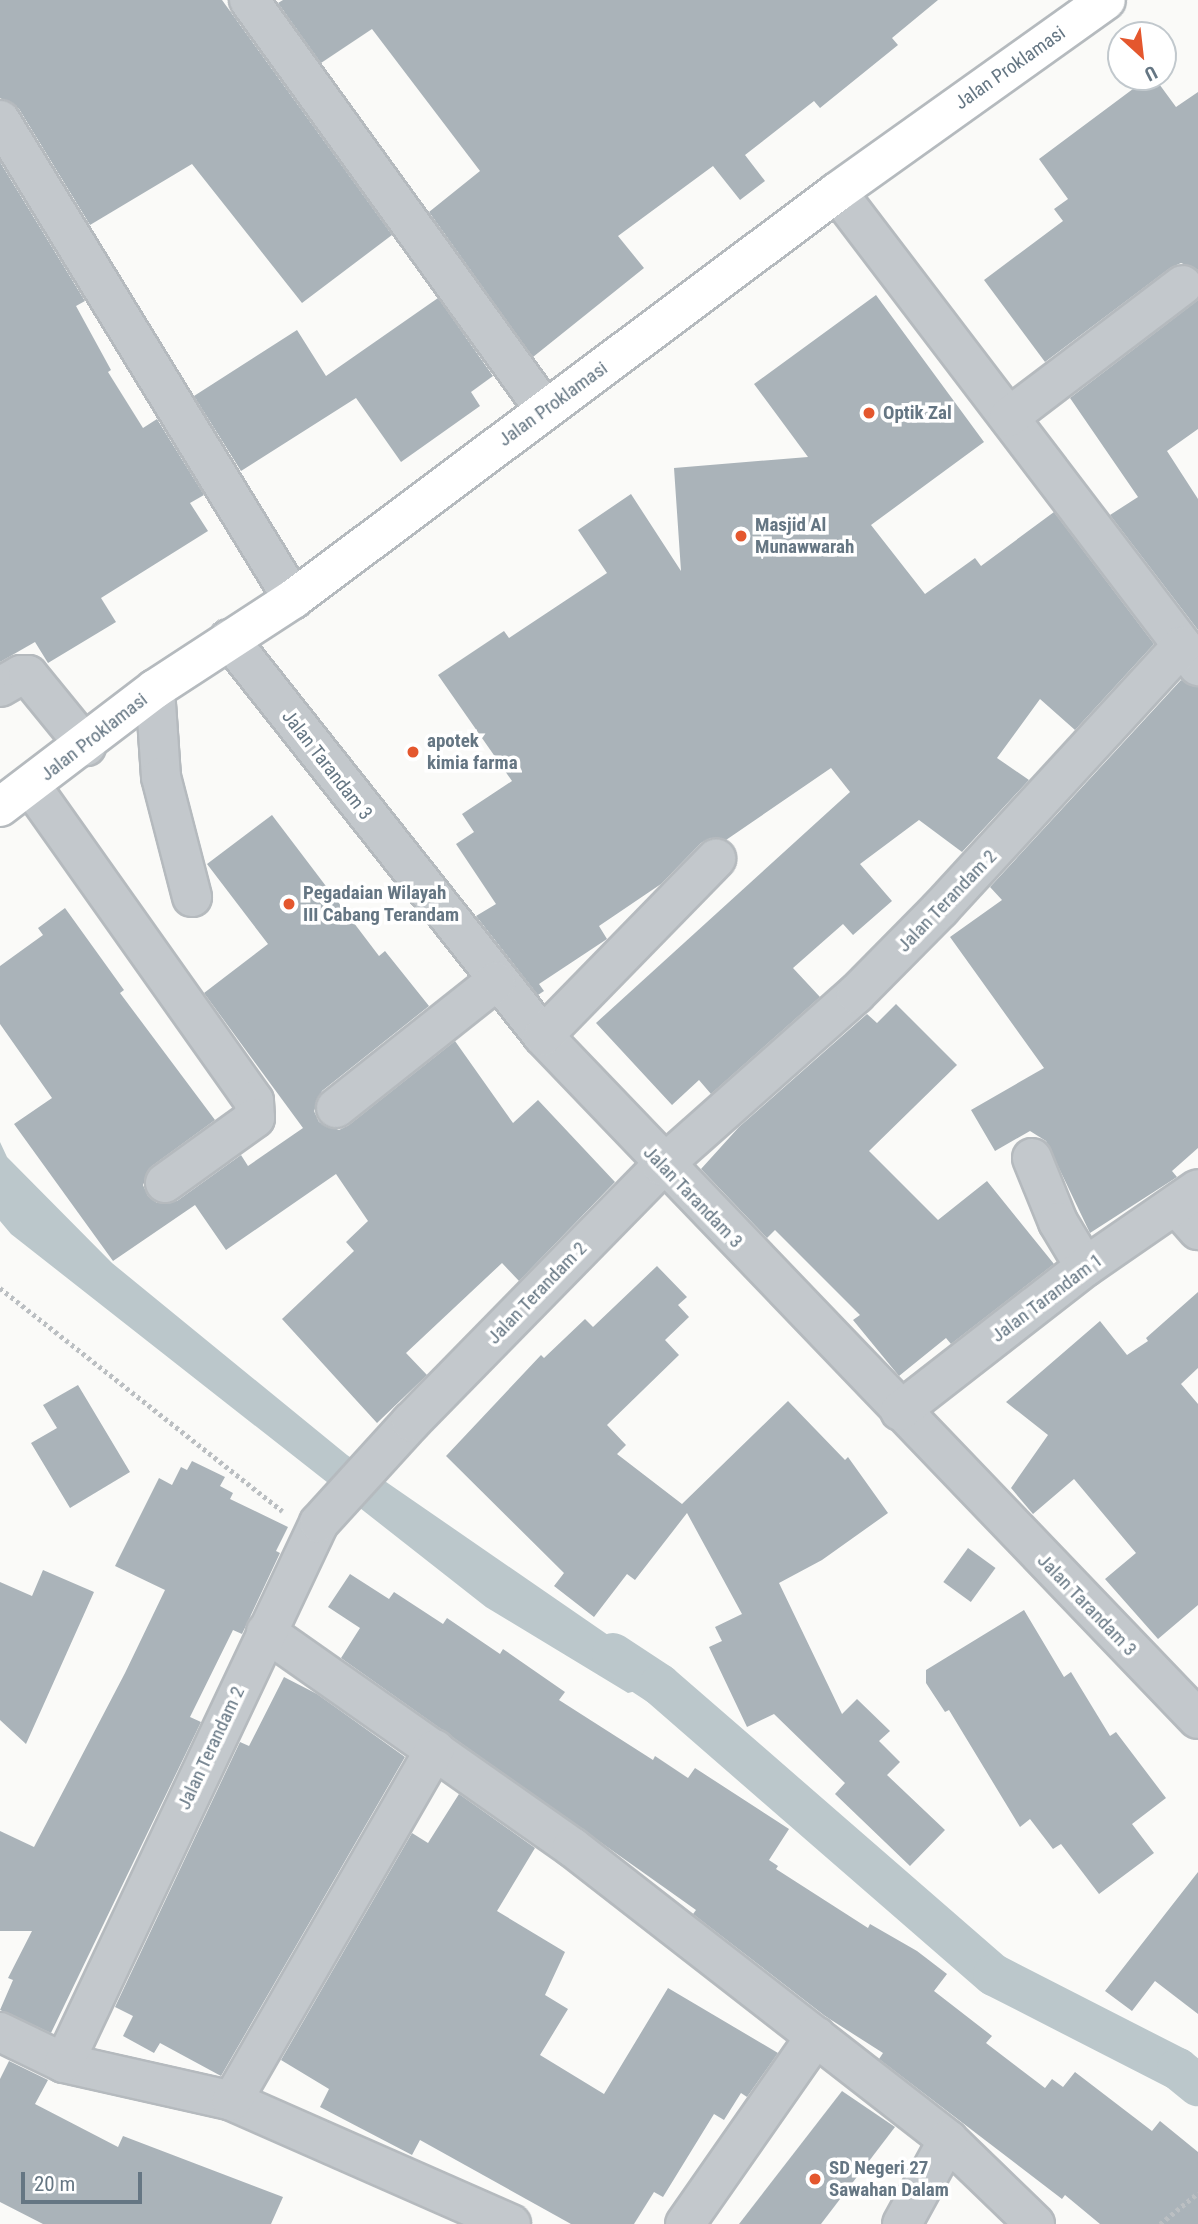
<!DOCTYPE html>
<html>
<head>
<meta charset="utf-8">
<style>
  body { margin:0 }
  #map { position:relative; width:1198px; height:2224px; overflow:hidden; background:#fafaf8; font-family:"Roboto Condensed",sans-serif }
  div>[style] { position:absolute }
  .water>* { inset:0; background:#bbc7cb }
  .canal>* { height:42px; margin:-21px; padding:0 21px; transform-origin:21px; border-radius:21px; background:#bbc7cb }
  .building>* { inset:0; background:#aab3b9; transform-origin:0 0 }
  .path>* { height:4.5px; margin-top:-2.25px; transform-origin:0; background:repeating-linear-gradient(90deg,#bbbfc2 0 3.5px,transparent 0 7px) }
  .roads { filter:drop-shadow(2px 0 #b5babe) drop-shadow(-2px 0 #b5babe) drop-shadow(0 2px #b5babe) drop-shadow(0 -2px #b5babe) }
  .minor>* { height:38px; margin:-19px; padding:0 19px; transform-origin:19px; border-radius:19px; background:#c3c8cc }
  .major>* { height:38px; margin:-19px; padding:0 19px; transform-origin:19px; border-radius:19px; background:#fff }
  .dots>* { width:19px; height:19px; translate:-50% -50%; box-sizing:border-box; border:4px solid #fff; border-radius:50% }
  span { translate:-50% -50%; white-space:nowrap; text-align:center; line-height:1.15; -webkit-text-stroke:7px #fff; paint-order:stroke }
  .street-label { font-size:19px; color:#657683 }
  .poi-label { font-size:19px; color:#657683; font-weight:700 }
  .left { translate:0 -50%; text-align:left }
  .north { position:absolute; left:1107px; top:21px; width:70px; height:70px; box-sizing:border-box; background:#fff; border:2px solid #c1c8cd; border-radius:50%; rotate:153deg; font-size:19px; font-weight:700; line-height:28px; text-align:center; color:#657683 }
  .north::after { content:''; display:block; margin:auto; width:24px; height:32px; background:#e4572e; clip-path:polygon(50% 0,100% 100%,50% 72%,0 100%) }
  .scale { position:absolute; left:21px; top:2172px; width:121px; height:32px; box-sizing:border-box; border:4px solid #657683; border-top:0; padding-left:9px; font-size:21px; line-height:24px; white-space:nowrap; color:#657683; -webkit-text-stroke:5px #fff; paint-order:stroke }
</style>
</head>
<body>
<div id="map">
  <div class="water">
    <i style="clip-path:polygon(0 1142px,7px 1157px,112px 1263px,347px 1455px,637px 1655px,660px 1685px,628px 1693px,486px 1607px,11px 1234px,0 1221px)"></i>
  </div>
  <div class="canal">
    <i style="left:613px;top:1654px;width:56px;rotate:33.4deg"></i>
    <i style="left:660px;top:1685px;width:442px;rotate:41deg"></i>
    <i style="left:994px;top:1975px;width:207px;rotate:27.1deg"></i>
    <i style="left:1178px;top:2069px;width:26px;rotate:39deg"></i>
  </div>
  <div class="building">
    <i style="clip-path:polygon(0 0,222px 0,392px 235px,302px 303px,192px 164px,90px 225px,19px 109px,0 98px)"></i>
    <i style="clip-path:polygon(283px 0,938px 0,892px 38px,898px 45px,820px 108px,814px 101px,745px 155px,765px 181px,740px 200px,713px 166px,618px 236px,644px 268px,533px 357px,429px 212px,480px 171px,372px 29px,321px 63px,278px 3px)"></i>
    <i style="clip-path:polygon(1149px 77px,1154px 77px,1176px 107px,1198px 92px,1198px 270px,1181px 263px,1170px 268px,1045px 362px,984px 280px,1063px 221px,1054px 209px,1068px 199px,1039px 159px)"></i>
    <i style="clip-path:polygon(0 162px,85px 301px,76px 306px,111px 370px,108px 372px,143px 428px,157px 419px,204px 495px,190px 503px,208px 531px,101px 598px,116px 622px,48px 663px,35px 642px,0 662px)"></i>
    <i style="clip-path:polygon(876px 295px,984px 442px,871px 525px,925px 594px,975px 558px,981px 566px,1054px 512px,1154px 644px,1075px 730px,1040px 699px,997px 758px,1029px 780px,962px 852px,919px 820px,860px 864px,892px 901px,853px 935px,843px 924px,793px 968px,820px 997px,711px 1094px,699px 1080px,672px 1105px,596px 1023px,850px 792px,831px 768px,726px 840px,711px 838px,701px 843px,661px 884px,599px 926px,607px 939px,539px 984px,544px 991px,538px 995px,476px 916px,496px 904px,456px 844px,474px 832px,462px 814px,512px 781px,438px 675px,504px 631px,509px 638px,607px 573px,578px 530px,631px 494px,681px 571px,674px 468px,808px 457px,754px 384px)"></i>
    <i style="clip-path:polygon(438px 298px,493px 376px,471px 392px,480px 406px,401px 462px,356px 398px,241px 471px,194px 396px,297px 330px,326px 376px)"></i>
    <i style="clip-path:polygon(1198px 300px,1198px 429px,1167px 451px,1198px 499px,1198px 630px,1110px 515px,1138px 497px,1070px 398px)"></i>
    <i style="clip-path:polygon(1181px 680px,1198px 687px,1198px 1148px,1172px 1171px,1177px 1177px,1090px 1233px,1046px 1141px,1030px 1131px,995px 1151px,971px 1110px,1044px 1068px,950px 937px,1002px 900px,990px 887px)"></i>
    <i style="clip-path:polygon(272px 815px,379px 956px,385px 951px,429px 1006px,322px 1091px,314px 1111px,319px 1122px,339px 1130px,349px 1125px,455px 1041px,513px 1123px,538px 1100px,615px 1182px,519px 1281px,502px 1263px,406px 1353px,427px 1375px,377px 1423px,282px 1319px,354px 1251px,346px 1242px,368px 1221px,336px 1174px,226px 1250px,195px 1205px,113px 1261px,14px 1124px,52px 1098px,0 1024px,0 966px,43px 935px,38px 928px,65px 908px,124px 990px,120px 993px,215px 1120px,152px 1166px,143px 1185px,148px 1196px,157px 1203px,177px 1201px,241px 1155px,248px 1166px,303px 1128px,204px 993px,268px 944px,207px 864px)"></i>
    <i style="clip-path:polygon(896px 1004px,957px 1065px,869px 1151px,938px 1220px,987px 1181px,1054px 1264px,951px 1344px,946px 1338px,899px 1376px,853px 1320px,860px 1315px,775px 1230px,767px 1238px,701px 1169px,739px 1127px,867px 1014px,877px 1023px)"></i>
    <i style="clip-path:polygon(657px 1266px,687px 1297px,678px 1305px,689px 1317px,665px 1340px,679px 1355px,607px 1425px,626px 1445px,617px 1454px,682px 1504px,788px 1401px,845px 1460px,848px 1457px,888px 1513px,822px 1560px,779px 1583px,842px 1714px,857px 1699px,890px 1731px,879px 1741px,900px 1762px,887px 1775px,945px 1830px,910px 1866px,835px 1794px,845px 1783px,774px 1714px,747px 1727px,709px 1647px,722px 1641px,715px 1627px,742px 1614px,687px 1513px,635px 1580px,627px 1574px,594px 1617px,554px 1586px,564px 1573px,446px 1456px,541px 1355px,544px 1358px,585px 1319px,593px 1327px)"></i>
    <i style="clip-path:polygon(1198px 1292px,1198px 1368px,1181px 1384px,1198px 1404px,1198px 1605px,1158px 1639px,1105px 1579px,1136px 1553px,1074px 1479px,1033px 1514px,1011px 1488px,1048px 1435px,1006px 1402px,1100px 1321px,1127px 1355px,1148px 1341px,1146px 1338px)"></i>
    <i style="clip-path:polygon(78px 1385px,130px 1472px,70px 1508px,31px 1443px,57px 1428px,43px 1405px)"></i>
    <i style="clip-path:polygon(192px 1461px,225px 1477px,220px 1486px,233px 1493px,230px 1499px,288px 1527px,276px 1551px,280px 1553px,242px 1634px,233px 1630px,190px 1717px,201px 1722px,51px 2033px,0 2010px,13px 1980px,8px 1978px,32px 1931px,0 1931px,0 1831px,34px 1847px,125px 1673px,165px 1590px,115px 1566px,159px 1478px,172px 1485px,181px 1467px,187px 1470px)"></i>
    <i style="left:968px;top:1548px;width:34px;height:42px;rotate:36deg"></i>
    <i style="clip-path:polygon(43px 1570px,94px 1592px,26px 1744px,0 1720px,0 1582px,32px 1596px)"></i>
    <i style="clip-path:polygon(350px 1574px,389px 1599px,394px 1592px,443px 1624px,447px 1618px,500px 1654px,503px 1649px,565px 1692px,559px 1700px,653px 1760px,655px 1756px,688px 1778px,695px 1768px,789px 1829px,769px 1860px,778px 1866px,776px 1869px,868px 1928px,870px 1924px,917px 1951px,947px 1974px,934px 1991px,992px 2036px,986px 2043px,1045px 2088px,1052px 2079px,1063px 2087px,1075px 2072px,1152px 2131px,1160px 2121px,1198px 2152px,1198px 2224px,1100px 2224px,1065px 2195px,1062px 2199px,879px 2059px,883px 2053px,825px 2016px,693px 1914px,696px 1910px,341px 1658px,360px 1628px,328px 1607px)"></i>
    <i style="clip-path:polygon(1024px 1610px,1064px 1677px,1071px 1672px,1110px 1736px,1116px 1732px,1166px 1798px,1132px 1824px,1154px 1853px,1099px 1894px,1061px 1844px,1053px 1849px,1030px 1819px,1020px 1827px,949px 1710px,945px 1712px,926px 1683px,926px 1670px)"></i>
    <i style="clip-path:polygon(284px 1677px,317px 1694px,405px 1757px,221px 2076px,160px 2043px,154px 2053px,123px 2036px,133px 2016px,115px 2007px,240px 1742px,249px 1746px)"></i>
    <i style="clip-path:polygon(459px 1794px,535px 1848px,497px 1911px,565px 1952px,545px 1995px,568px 2009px,540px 2055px,604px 2094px,668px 1988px,778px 2053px,747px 2097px,741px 2093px,724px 2120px,714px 2114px,663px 2197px,654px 2192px,634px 2224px,571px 2224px,420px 2140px,412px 2155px,320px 2107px,329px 2089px,281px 2060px,412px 1833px,428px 1843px)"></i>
    <i style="clip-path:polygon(1198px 1872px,1198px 2014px,1155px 1981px,1132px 2011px,1105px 1991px)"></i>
    <i style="clip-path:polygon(9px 2061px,48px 2080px,35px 2104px,118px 2147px,123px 2136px,283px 2197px,271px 2224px,43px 2224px,0 2202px,0 2079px)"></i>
    <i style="clip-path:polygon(842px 2091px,895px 2127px,821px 2224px,739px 2224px)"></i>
  </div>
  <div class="path">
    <i style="left:0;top:1288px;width:360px;rotate:38.3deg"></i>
    <i style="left:1160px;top:2224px;width:49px;rotate:-39.2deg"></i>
  </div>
  <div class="roads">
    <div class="minor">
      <i style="left:249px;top:0;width:506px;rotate:54.17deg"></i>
      <i style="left:0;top:120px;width:562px;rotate:58.55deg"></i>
      <i style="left:837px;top:192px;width:596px;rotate:52.71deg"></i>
      <i style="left:1009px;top:417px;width:218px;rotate:-37.2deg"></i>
      <i style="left:229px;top:639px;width:506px;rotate:51.66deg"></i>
      <i style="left:543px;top:1036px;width:946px;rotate:46.2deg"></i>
      <i style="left:0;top:687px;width:24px;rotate:-30deg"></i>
      <i style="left:21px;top:675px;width:7px"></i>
      <i style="left:28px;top:675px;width:92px;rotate:50.8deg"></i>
      <i style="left:155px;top:689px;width:88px;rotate:86.1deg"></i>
      <i style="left:161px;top:777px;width:124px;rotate:75.5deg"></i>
      <i style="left:31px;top:786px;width:386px;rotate:54.7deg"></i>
      <i style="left:254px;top:1101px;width:17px;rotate:87deg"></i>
      <i style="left:255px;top:1118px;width:111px;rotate:144.2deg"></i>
      <i style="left:543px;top:1036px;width:248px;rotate:-45.7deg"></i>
      <i style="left:336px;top:1108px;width:204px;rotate:-38.4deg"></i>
      <i style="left:1032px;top:1158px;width:69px;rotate:67.9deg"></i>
      <i style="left:1058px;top:1222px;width:52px;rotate:59deg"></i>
      <i style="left:1177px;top:1206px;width:32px;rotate:49deg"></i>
      <i style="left:900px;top:1411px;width:234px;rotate:-37.9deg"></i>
      <i style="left:1085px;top:1267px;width:137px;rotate:-34.6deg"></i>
      <i style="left:266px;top:1632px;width:374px;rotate:35.1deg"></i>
      <i style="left:572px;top:1847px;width:477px;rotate:37.9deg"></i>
      <i style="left:948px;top:2140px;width:121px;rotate:44deg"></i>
      <i style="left:0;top:2032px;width:71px;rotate:25.8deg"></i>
      <i style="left:64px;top:2063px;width:172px;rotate:12.7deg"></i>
      <i style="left:232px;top:2101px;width:305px;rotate:23.8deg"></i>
      <i style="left:64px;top:2063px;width:597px;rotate:-64.72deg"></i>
      <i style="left:319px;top:1523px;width:137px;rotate:-47.7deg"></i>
      <i style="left:411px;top:1422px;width:359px;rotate:-45.6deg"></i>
      <i style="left:662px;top:1166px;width:259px;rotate:-41.6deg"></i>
      <i style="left:856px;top:994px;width:120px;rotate:-45.3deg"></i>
      <i style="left:940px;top:909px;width:357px;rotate:-47.4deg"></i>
      <i style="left:232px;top:2101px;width:406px;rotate:-60deg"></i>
      <i style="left:685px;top:2224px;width:229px;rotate:-55.1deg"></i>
      <i style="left:902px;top:2224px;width:96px;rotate:-61.3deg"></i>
    </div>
    <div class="major">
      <i style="left:0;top:807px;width:195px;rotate:-37.3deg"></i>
      <i style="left:155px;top:689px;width:165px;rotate:-33.1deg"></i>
      <i style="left:293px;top:599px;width:679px;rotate:-36.8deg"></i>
      <i style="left:837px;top:192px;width:330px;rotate:-35.5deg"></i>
    </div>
  </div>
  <div class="dots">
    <i style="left:869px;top:413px;background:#e4572e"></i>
    <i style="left:741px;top:536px;background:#e4572e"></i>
    <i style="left:413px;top:752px;background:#e4572e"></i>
    <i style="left:289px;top:904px;background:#e4572e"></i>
    <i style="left:815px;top:2179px;background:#e4572e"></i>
  </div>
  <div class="street-label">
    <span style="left:1010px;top:68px;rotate:-35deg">Jalan Proklamasi</span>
    <span style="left:553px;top:404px;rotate:-36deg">Jalan Proklamasi</span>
    <span style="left:94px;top:737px;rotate:-38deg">Jalan Proklamasi</span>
    <span style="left:327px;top:765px;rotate:52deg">Jalan Tarandam 3</span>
    <span style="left:947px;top:901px;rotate:-46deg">Jalan Terandam 2</span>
    <span style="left:693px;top:1197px;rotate:46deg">Jalan Tarandam 3</span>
    <span style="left:537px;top:1293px;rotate:-46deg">Jalan Terandam 2</span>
    <span style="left:1047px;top:1298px;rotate:-37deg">Jalan Tarandam 1</span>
    <span style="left:1087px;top:1605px;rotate:46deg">Jalan Tarandam 3</span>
    <span style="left:211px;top:1748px;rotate:-65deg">Jalan Terandam 2</span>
  </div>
  <div class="poi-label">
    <span class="left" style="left:883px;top:413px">Optik Zal</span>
    <span class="left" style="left:755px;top:536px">Masjid Al<br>Munawwarah</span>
    <span class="left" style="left:427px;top:752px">apotek<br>kimia farma</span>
    <span class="left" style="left:303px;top:904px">Pegadaian Wilayah<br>III Cabang Terandam</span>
    <span class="left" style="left:829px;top:2179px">SD Negeri 27<br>Sawahan Dalam</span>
  </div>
  <div class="north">U</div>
  <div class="scale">20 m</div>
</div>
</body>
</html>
